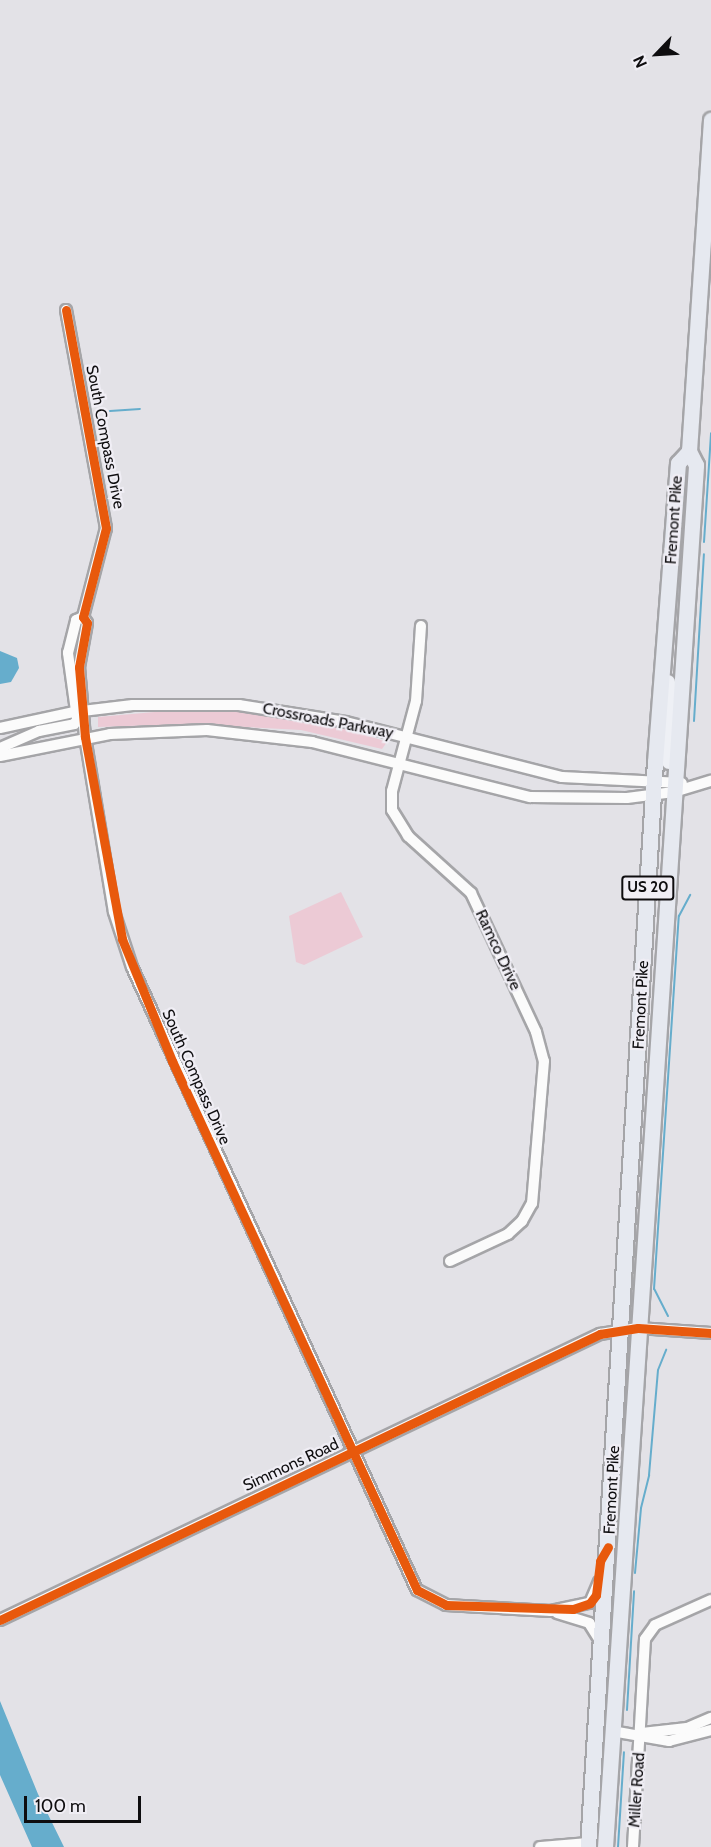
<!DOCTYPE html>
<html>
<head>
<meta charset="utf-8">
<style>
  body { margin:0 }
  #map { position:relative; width:711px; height:1847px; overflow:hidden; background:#e3e2e7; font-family:Cabin,sans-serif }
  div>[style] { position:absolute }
  .green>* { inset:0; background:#eccad5 }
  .water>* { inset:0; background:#66adcc }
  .stream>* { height:2px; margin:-1px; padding:0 1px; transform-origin:1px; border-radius:1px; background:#66adcc }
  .roads { filter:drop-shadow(2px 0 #a5a5a8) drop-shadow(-2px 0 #a5a5a8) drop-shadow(0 2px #a5a5a8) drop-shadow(0 -2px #a5a5a8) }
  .minor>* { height:10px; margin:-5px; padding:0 5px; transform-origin:5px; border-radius:5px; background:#fbfbfb }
  .major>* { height:14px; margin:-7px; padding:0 7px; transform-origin:7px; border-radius:7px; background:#eef0f5 }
  .highway>* { height:15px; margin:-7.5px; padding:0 7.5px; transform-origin:7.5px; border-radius:7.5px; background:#e6e9f0 }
  .cycleway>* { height:9px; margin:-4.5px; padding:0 4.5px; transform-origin:4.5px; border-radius:4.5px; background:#e8590c }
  span { translate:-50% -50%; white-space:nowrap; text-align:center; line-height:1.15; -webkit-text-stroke:4.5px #f0eef5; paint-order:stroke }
  .shield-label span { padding:2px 4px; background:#f0eef5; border:2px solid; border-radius:4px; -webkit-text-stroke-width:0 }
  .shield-label { font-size:15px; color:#0e0d0f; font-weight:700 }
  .street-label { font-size:16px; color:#0e0d0f }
  .north { position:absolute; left:627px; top:24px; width:60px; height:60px; -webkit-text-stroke:4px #f0eef5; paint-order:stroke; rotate:245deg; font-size:16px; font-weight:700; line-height:24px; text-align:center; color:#0e0d0f }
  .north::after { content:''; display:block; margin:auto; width:21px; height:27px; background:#0e0d0f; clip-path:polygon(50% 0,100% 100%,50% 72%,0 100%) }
  .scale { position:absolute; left:24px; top:1796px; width:117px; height:27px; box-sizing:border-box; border:3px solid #0e0d0f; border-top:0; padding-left:8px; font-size:18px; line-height:21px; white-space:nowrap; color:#0e0d0f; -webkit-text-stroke:4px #f0eef5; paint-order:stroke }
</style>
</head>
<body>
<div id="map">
  <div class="green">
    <i style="clip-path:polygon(200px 708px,279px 714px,335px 725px,387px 742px,382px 749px,301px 730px,189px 724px,98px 727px,98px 717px)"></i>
    <i style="clip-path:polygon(341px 892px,363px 937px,304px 965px,296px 962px,289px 916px)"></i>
  </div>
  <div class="water">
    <i style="clip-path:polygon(0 651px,17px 658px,19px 668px,11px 682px,0 684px)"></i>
    <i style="clip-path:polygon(0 1701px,38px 1794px,64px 1847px,32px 1847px,0 1775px)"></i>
  </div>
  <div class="stream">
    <i style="left:110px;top:411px;width:30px;rotate:-4deg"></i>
    <i style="left:704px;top:542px;width:109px;rotate:-86.3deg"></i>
    <i style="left:694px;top:721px;width:167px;rotate:-86.6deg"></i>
    <i style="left:668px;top:1316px;width:30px;rotate:-117deg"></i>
    <i style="left:654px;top:1289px;width:374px;rotate:-86.2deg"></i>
    <i style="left:679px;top:916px;width:24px;rotate:-62deg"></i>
    <i style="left:635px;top:1573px;width:65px;rotate:-84.7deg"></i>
    <i style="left:641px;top:1508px;width:34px;rotate:-76deg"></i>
    <i style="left:649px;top:1475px;width:105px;rotate:-85.1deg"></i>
    <i style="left:658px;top:1370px;width:22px;rotate:-68deg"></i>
    <i style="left:627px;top:1710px;width:119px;rotate:-86.6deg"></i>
    <i style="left:618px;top:1847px;width:95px;rotate:-86.4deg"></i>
  </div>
  <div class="roads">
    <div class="minor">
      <i style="left:66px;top:310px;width:222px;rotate:79.6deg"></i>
      <i style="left:106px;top:528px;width:92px;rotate:104.5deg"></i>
      <i style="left:83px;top:617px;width:7px;rotate:56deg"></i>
      <i style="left:87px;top:623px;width:45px;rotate:100.3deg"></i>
      <i style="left:79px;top:667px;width:70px;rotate:85.1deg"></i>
      <i style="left:85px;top:737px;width:177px;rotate:80.6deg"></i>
      <i style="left:114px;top:912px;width:58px;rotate:71.9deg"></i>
      <i style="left:132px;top:967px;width:685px;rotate:65.42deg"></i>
      <i style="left:417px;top:1590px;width:33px;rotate:27deg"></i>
      <i style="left:446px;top:1605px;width:105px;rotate:3.3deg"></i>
      <i style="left:551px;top:1611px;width:40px;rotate:-12deg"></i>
      <i style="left:590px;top:1603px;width:23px;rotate:-67deg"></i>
      <i style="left:421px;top:626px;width:75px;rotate:93.8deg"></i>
      <i style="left:416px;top:701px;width:93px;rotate:104.9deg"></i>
      <i style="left:392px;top:791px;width:19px;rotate:90deg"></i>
      <i style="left:392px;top:810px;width:31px;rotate:58deg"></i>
      <i style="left:408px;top:836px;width:85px;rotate:42.1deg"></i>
      <i style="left:471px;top:893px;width:153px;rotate:64.9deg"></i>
      <i style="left:536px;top:1032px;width:30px;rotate:75deg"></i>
      <i style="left:544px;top:1061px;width:143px;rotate:94.8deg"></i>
      <i style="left:532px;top:1203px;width:21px;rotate:119deg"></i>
      <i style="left:522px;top:1221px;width:19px;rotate:137deg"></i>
      <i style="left:508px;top:1234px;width:64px;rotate:155deg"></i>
      <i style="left:77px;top:718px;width:66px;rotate:-97.9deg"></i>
      <i style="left:68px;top:653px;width:34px;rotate:-76deg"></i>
      <i style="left:76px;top:620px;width:8px;rotate:-23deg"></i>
      <i style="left:0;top:728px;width:76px;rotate:-12.2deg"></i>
      <i style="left:74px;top:712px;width:59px;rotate:-6.8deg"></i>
      <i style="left:133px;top:705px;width:106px"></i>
      <i style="left:239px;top:705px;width:108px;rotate:9deg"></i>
      <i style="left:346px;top:722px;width:223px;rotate:14.3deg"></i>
      <i style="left:562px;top:777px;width:120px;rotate:2.9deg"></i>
      <i style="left:0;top:748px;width:43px;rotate:-23.6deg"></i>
      <i style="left:39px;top:731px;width:36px;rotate:-11deg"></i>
      <i style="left:74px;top:724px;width:11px;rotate:-52deg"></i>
      <i style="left:0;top:756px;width:112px;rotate:-11.3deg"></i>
      <i style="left:110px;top:734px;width:97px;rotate:-2.4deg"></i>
      <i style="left:207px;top:730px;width:106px;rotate:6.5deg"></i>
      <i style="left:312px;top:742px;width:225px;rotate:14.2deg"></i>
      <i style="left:530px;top:797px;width:97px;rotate:0.6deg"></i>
      <i style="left:627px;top:798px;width:47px;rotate:-7.3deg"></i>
      <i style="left:674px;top:792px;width:39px;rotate:-17deg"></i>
      <i style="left:557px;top:1613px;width:34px;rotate:17deg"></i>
      <i style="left:589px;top:1623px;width:19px;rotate:58deg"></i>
      <i style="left:0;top:1620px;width:665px;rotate:-25.49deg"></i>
      <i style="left:600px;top:1334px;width:38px;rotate:-9deg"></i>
      <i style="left:638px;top:1328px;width:73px;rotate:3.9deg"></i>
      <i style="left:612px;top:1731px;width:58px;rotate:10deg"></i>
      <i style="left:669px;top:1741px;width:43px;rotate:-14.7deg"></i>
      <i style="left:642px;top:1733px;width:45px;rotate:-6.3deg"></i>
      <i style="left:687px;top:1728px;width:26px;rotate:-23deg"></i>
      <i style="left:540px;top:1847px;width:49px;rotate:-4.7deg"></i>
      <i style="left:633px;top:1847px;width:208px;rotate:-86.7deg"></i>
      <i style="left:645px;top:1639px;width:17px;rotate:-54deg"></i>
      <i style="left:655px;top:1625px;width:61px;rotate:-24.1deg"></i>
    </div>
    <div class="major">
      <i style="left:668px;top:682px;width:80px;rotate:89.3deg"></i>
    </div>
    <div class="highway">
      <i style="left:689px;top:451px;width:332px;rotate:-86.2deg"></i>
      <i style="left:588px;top:1847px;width:1087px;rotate:-86.47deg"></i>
      <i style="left:655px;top:762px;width:300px;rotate:-85.6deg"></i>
      <i style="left:678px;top:463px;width:16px;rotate:-47deg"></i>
      <i style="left:605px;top:1847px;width:1385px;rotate:-86.23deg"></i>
      <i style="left:696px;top:465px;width:16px;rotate:-117deg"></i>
    </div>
  </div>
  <div class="cycleway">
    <i style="left:66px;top:310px;width:222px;rotate:79.6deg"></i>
    <i style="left:106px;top:528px;width:92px;rotate:104.5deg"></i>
    <i style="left:83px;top:617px;width:7px;rotate:56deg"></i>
    <i style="left:87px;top:623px;width:45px;rotate:100.3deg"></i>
    <i style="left:79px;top:667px;width:70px;rotate:85.1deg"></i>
    <i style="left:85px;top:737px;width:205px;rotate:79.6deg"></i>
    <i style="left:122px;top:939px;width:132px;rotate:67.7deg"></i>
    <i style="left:172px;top:1061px;width:583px;rotate:65.15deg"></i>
    <i style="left:417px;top:1590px;width:33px;rotate:27deg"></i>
    <i style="left:446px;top:1605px;width:127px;rotate:1.8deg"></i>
    <i style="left:573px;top:1609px;width:18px;rotate:-19deg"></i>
    <i style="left:590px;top:1603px;width:10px;rotate:-53deg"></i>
    <i style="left:596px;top:1595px;width:34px;rotate:-83deg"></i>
    <i style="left:600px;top:1561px;width:16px;rotate:-60deg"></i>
    <i style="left:0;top:1620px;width:665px;rotate:-25.49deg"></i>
    <i style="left:600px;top:1334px;width:38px;rotate:-9deg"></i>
    <i style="left:638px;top:1328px;width:73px;rotate:3.9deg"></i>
  </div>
  <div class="shield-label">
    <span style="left:648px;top:888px">US 20</span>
  </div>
  <div class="street-label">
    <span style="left:105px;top:437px;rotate:79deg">South Compass Drive</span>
    <span style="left:674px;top:520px;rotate:-86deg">Fremont Pike</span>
    <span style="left:328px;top:721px;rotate:11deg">Crossroads Parkway</span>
    <span style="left:498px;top:950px;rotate:65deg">Ramco Drive</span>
    <span style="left:641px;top:1005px;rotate:-87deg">Fremont Pike</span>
    <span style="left:196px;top:1077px;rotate:66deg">South Compass Drive</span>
    <span style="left:291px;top:1465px;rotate:-25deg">Simmons Road</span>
    <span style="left:612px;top:1490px;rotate:-87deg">Fremont Pike</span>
    <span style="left:637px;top:1790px;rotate:-86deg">Miller Road</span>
  </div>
  <div class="north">N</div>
  <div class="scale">100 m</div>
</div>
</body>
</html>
